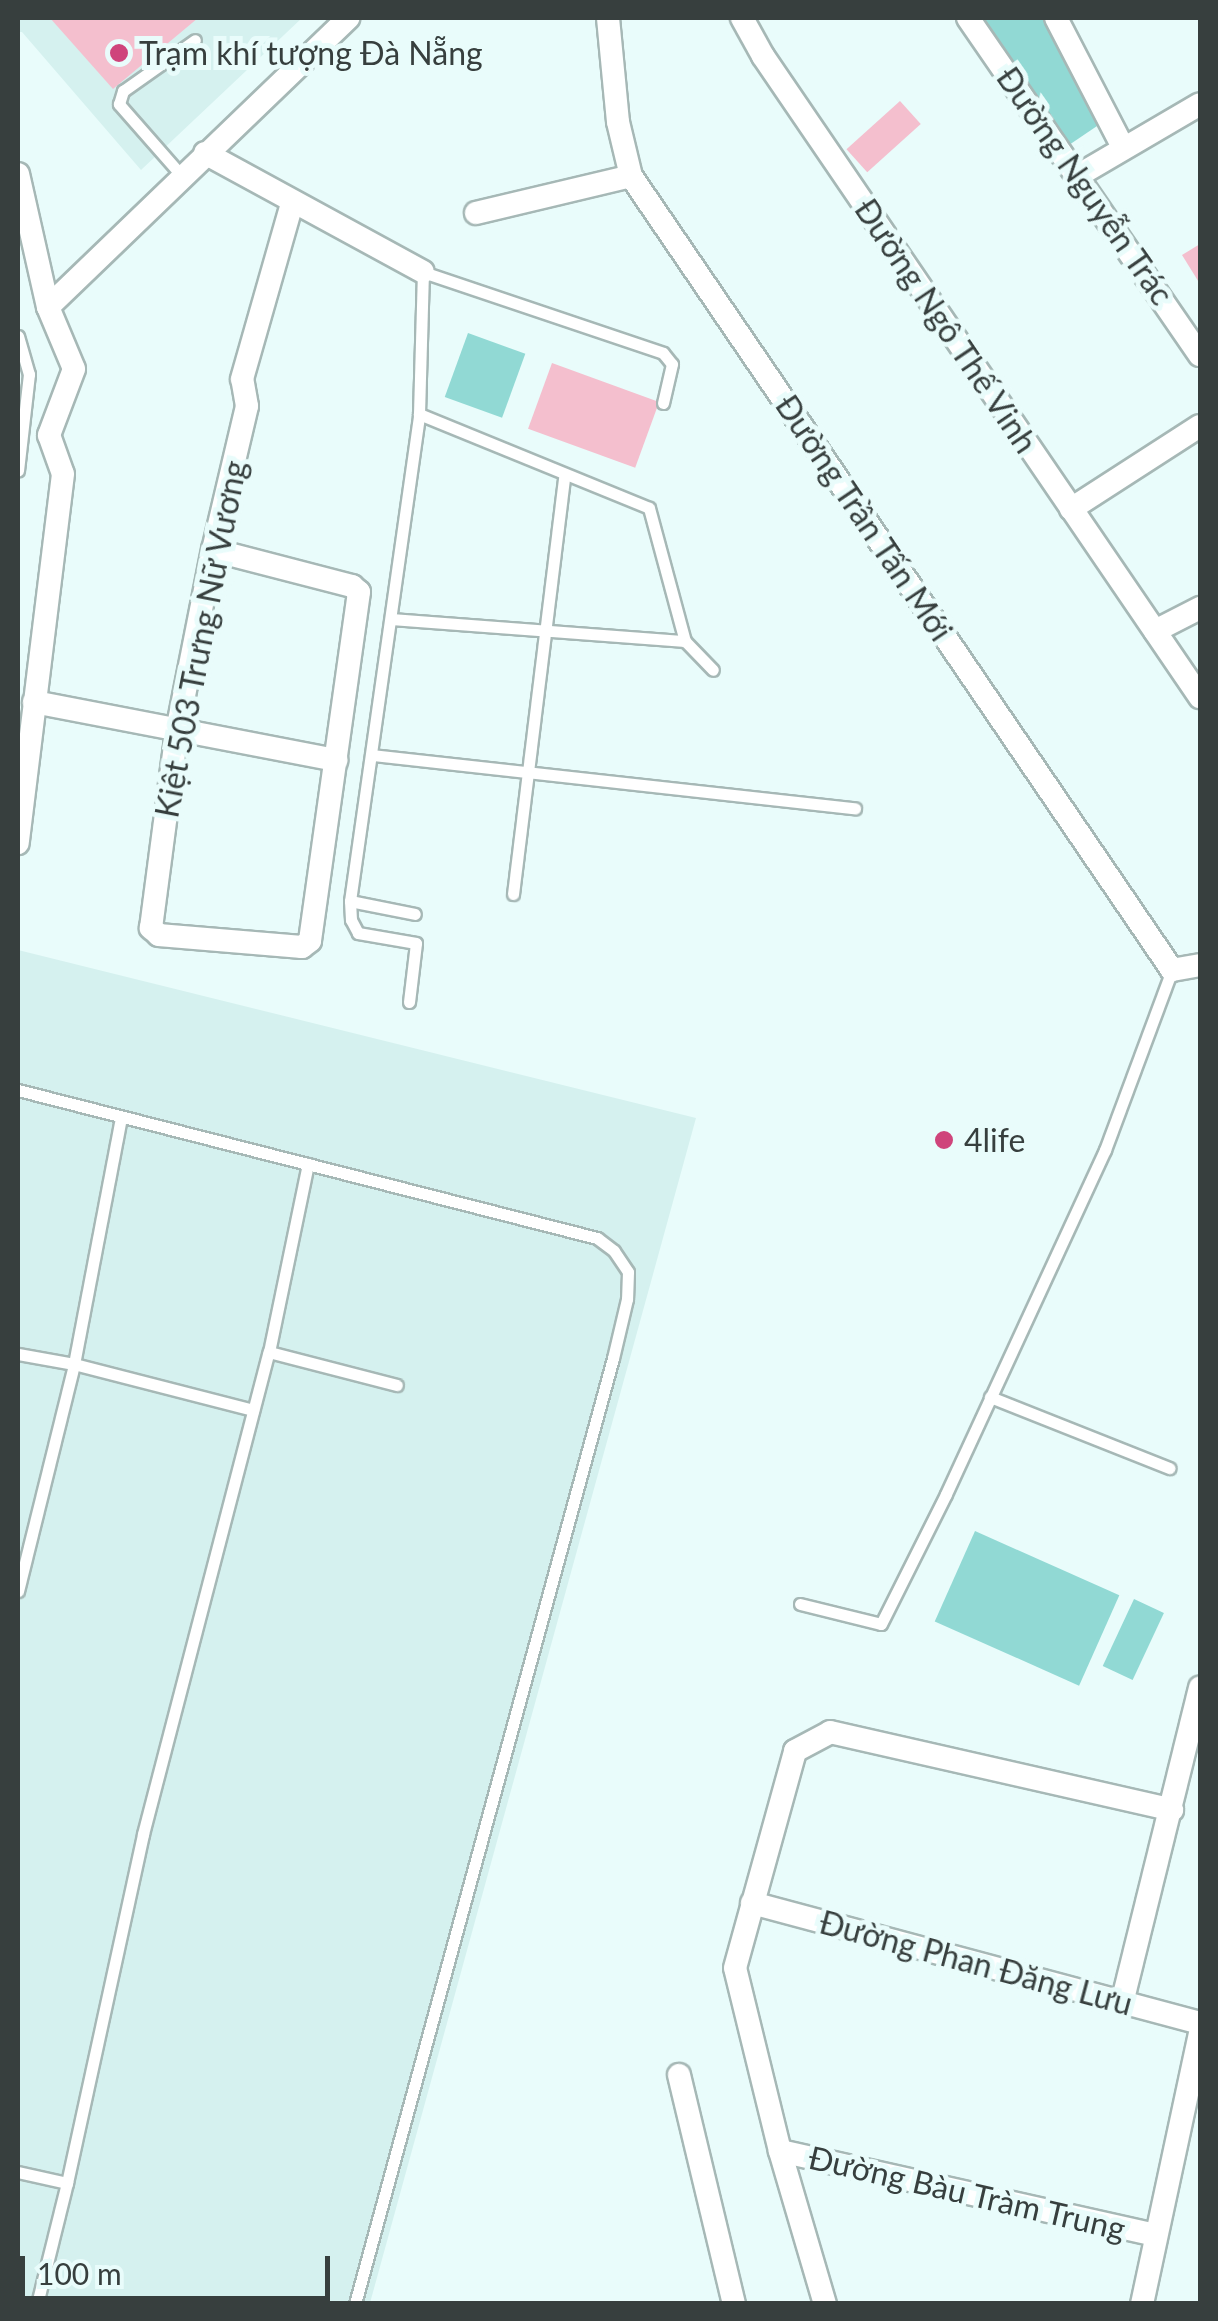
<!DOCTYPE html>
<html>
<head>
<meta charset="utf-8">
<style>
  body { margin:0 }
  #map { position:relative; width:1218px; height:2321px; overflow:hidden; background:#e9fcfb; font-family:Lato,sans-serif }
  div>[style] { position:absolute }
  .built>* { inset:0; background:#d5f1ef }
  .green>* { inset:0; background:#91d9d4; transform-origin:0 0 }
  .building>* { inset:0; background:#f4bfce; transform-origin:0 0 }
  .roads { filter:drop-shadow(2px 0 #a6b8b6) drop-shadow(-2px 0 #a6b8b6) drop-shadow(0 2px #a6b8b6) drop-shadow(0 -2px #a6b8b6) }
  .service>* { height:11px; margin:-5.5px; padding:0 5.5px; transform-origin:5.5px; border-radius:5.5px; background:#fff }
  .minor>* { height:22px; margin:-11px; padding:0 11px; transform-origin:11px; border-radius:11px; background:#fff }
  .dots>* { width:28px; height:28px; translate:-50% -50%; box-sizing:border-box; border:5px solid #e9fcfb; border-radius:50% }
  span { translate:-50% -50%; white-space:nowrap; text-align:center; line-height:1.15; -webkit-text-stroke:10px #e9fcfb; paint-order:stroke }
  .poi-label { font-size:32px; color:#373f3e }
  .left { translate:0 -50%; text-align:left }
  .street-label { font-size:32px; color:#373f3e }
  .frame { position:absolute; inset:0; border:20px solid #373f3e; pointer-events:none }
  .scale { position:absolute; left:20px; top:2256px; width:310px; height:45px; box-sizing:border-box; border:5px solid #373f3e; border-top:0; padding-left:12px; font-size:30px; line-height:35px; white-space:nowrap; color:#373f3e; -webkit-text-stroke:8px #e9fcfb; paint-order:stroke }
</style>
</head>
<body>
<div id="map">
  <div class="built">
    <i style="clip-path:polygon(18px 18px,302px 18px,141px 170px,22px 32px,18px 32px)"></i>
    <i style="clip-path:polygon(18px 950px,696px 1118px,370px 2303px,18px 2304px)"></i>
  </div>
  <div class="green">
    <i style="clip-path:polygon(982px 18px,1045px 18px,1100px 124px,1069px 145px)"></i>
    <i style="left:468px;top:333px;width:61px;height:68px;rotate:20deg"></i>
    <i style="left:975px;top:1531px;width:158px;height:99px;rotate:24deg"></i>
    <i style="left:1134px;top:1599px;width:33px;height:74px;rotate:25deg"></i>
  </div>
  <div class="building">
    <i style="clip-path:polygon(50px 18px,198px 18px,113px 89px)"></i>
    <i style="left:900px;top:101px;width:31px;height:72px;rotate:48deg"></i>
    <i style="clip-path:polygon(1200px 244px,1200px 284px,1182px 255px)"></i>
    <i style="left:552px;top:363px;width:114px;height:70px;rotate:20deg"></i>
  </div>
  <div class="roads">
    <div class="service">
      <i style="left:182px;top:176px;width:96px;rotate:-131.2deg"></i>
      <i style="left:119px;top:104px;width:14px;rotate:-73deg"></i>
      <i style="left:123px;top:91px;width:88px;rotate:-35.3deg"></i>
      <i style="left:18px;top:336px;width:40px;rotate:74deg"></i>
      <i style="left:29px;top:374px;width:97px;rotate:96.5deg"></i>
      <i style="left:419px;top:414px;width:248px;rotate:22.2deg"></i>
      <i style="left:649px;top:508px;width:138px;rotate:74.9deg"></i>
      <i style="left:391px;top:619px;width:295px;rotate:4.3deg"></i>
      <i style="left:685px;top:641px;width:40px;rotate:46deg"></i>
      <i style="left:372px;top:755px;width:486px;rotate:6.3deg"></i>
      <i style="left:513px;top:894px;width:420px;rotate:-83deg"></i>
      <i style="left:350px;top:901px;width:66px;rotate:11.3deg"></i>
      <i style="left:409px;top:1002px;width:59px;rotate:-83.2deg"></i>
      <i style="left:416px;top:943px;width:59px;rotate:-170.2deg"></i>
      <i style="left:358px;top:933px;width:15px;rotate:-118deg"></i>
      <i style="left:351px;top:920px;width:19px;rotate:-93deg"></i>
      <i style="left:350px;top:901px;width:492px;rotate:-81.9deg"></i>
      <i style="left:419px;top:414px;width:142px;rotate:-88.4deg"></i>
      <i style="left:423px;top:272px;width:253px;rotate:18.6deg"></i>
      <i style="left:663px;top:353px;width:14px;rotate:51deg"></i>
      <i style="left:672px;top:364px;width:40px;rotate:103deg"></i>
      <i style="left:18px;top:1090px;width:598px;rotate:14.34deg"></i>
      <i style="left:597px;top:1238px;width:21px;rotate:37deg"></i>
      <i style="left:614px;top:1251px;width:25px;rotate:56deg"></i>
      <i style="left:628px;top:1272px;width:27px;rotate:92deg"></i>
      <i style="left:627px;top:1299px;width:61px;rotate:103.3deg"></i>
      <i style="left:613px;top:1358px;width:981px;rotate:105.26deg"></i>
      <i style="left:269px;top:1352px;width:132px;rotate:14.5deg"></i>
      <i style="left:18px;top:1354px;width:57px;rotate:10.1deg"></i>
      <i style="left:74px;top:1364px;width:250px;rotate:-79.2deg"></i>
      <i style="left:990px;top:1397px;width:193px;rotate:21.6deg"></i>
      <i style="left:18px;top:1591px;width:234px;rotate:-76.1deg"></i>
      <i style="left:74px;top:1364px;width:185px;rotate:14.4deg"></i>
      <i style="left:800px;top:1604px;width:83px;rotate:13.9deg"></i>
      <i style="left:881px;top:1624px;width:145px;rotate:-63.4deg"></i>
      <i style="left:946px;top:1494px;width:379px;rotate:-65.2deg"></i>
      <i style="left:1105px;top:1150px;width:192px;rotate:-69.6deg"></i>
      <i style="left:18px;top:2172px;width:50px;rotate:12.7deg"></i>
      <i style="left:67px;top:2183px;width:357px;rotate:-77.7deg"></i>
      <i style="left:143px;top:1834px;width:498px;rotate:-75.4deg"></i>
      <i style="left:269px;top:1352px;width:192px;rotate:-78.3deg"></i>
      <i style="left:37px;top:2304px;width:125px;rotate:-76.1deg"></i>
    </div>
    <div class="minor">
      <i style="left:608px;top:18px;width:104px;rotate:84.5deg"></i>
      <i style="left:618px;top:122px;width:56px;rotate:76.5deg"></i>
      <i style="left:631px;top:176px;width:961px;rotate:55.73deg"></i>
      <i style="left:1172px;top:970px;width:28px;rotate:-10deg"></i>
      <i style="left:742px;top:18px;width:43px;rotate:61.1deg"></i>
      <i style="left:763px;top:56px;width:776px;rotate:55.72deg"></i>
      <i style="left:968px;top:18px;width:409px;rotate:55.5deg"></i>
      <i style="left:1056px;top:18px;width:145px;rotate:62.6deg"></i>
      <i style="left:205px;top:153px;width:248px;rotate:28.6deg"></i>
      <i style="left:18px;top:174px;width:136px;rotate:77.3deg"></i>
      <i style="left:48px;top:307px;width:67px;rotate:67.2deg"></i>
      <i style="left:74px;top:369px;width:71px;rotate:110.7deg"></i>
      <i style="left:49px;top:435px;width:41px;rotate:70.3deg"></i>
      <i style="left:63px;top:474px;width:372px;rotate:97deg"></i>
      <i style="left:1079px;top:175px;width:140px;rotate:-30.4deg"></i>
      <i style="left:476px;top:213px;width:159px;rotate:-13.4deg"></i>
      <i style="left:48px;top:307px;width:417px;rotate:-43.9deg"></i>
      <i style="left:1071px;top:509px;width:153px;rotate:-32.8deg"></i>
      <i style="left:213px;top:550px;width:144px;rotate:14.5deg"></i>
      <i style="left:352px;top:586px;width:9px;rotate:41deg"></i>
      <i style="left:359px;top:592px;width:352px;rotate:98deg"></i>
      <i style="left:310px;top:941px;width:10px;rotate:143deg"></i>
      <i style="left:302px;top:947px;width:144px;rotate:-175.2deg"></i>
      <i style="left:159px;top:935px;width:11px;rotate:-139deg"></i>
      <i style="left:151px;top:928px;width:199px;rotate:-82.5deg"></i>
      <i style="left:177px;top:731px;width:185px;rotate:-78.8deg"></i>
      <i style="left:213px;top:550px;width:148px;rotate:-76.7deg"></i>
      <i style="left:247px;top:406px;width:27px;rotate:-100deg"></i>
      <i style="left:242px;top:379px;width:183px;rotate:-74.1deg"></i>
      <i style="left:1155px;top:631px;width:51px;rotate:-27.1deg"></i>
      <i style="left:34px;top:702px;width:308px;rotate:10.9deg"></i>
      <i style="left:752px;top:1903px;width:464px;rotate:15deg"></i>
      <i style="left:1122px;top:2003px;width:325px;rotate:-76.1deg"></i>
      <i style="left:679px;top:2075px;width:236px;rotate:76.5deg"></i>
      <i style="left:780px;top:2151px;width:384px;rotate:12.6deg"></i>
      <i style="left:825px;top:2304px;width:159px;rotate:-106.4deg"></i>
      <i style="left:780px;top:2151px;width:188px;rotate:-103.8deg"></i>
      <i style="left:735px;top:1968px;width:225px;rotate:-74.5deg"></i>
      <i style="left:795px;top:1751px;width:40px;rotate:-28deg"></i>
      <i style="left:830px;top:1732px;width:351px;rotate:12.8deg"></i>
      <i style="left:1142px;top:2304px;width:276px;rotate:-77.9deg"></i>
    </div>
  </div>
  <div class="dots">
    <i style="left:119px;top:53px;background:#cf447b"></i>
    <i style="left:944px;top:1140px;background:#cf447b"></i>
  </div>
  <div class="poi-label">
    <span class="left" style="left:139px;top:53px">Trạm khí tượng Đà Nẵng</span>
    <span class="left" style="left:964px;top:1140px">4life</span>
  </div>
  <div class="street-label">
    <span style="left:1085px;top:186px;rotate:55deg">Đường Nguyễn Trác</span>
    <span style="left:946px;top:326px;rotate:56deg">Đường Ngô Thế Vinh</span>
    <span style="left:864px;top:518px;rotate:56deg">Đường Trần Tấn Mới</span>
    <span style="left:201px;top:639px;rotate:-79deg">Kiệt 503 Trưng Nữ Vương</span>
    <span style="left:976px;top:1963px;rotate:15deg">Đường Phan Đăng Lưu</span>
    <span style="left:967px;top:2193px;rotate:13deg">Đường Bàu Tràm Trung</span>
  </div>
  <div class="frame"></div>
  <div class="scale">100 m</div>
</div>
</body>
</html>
